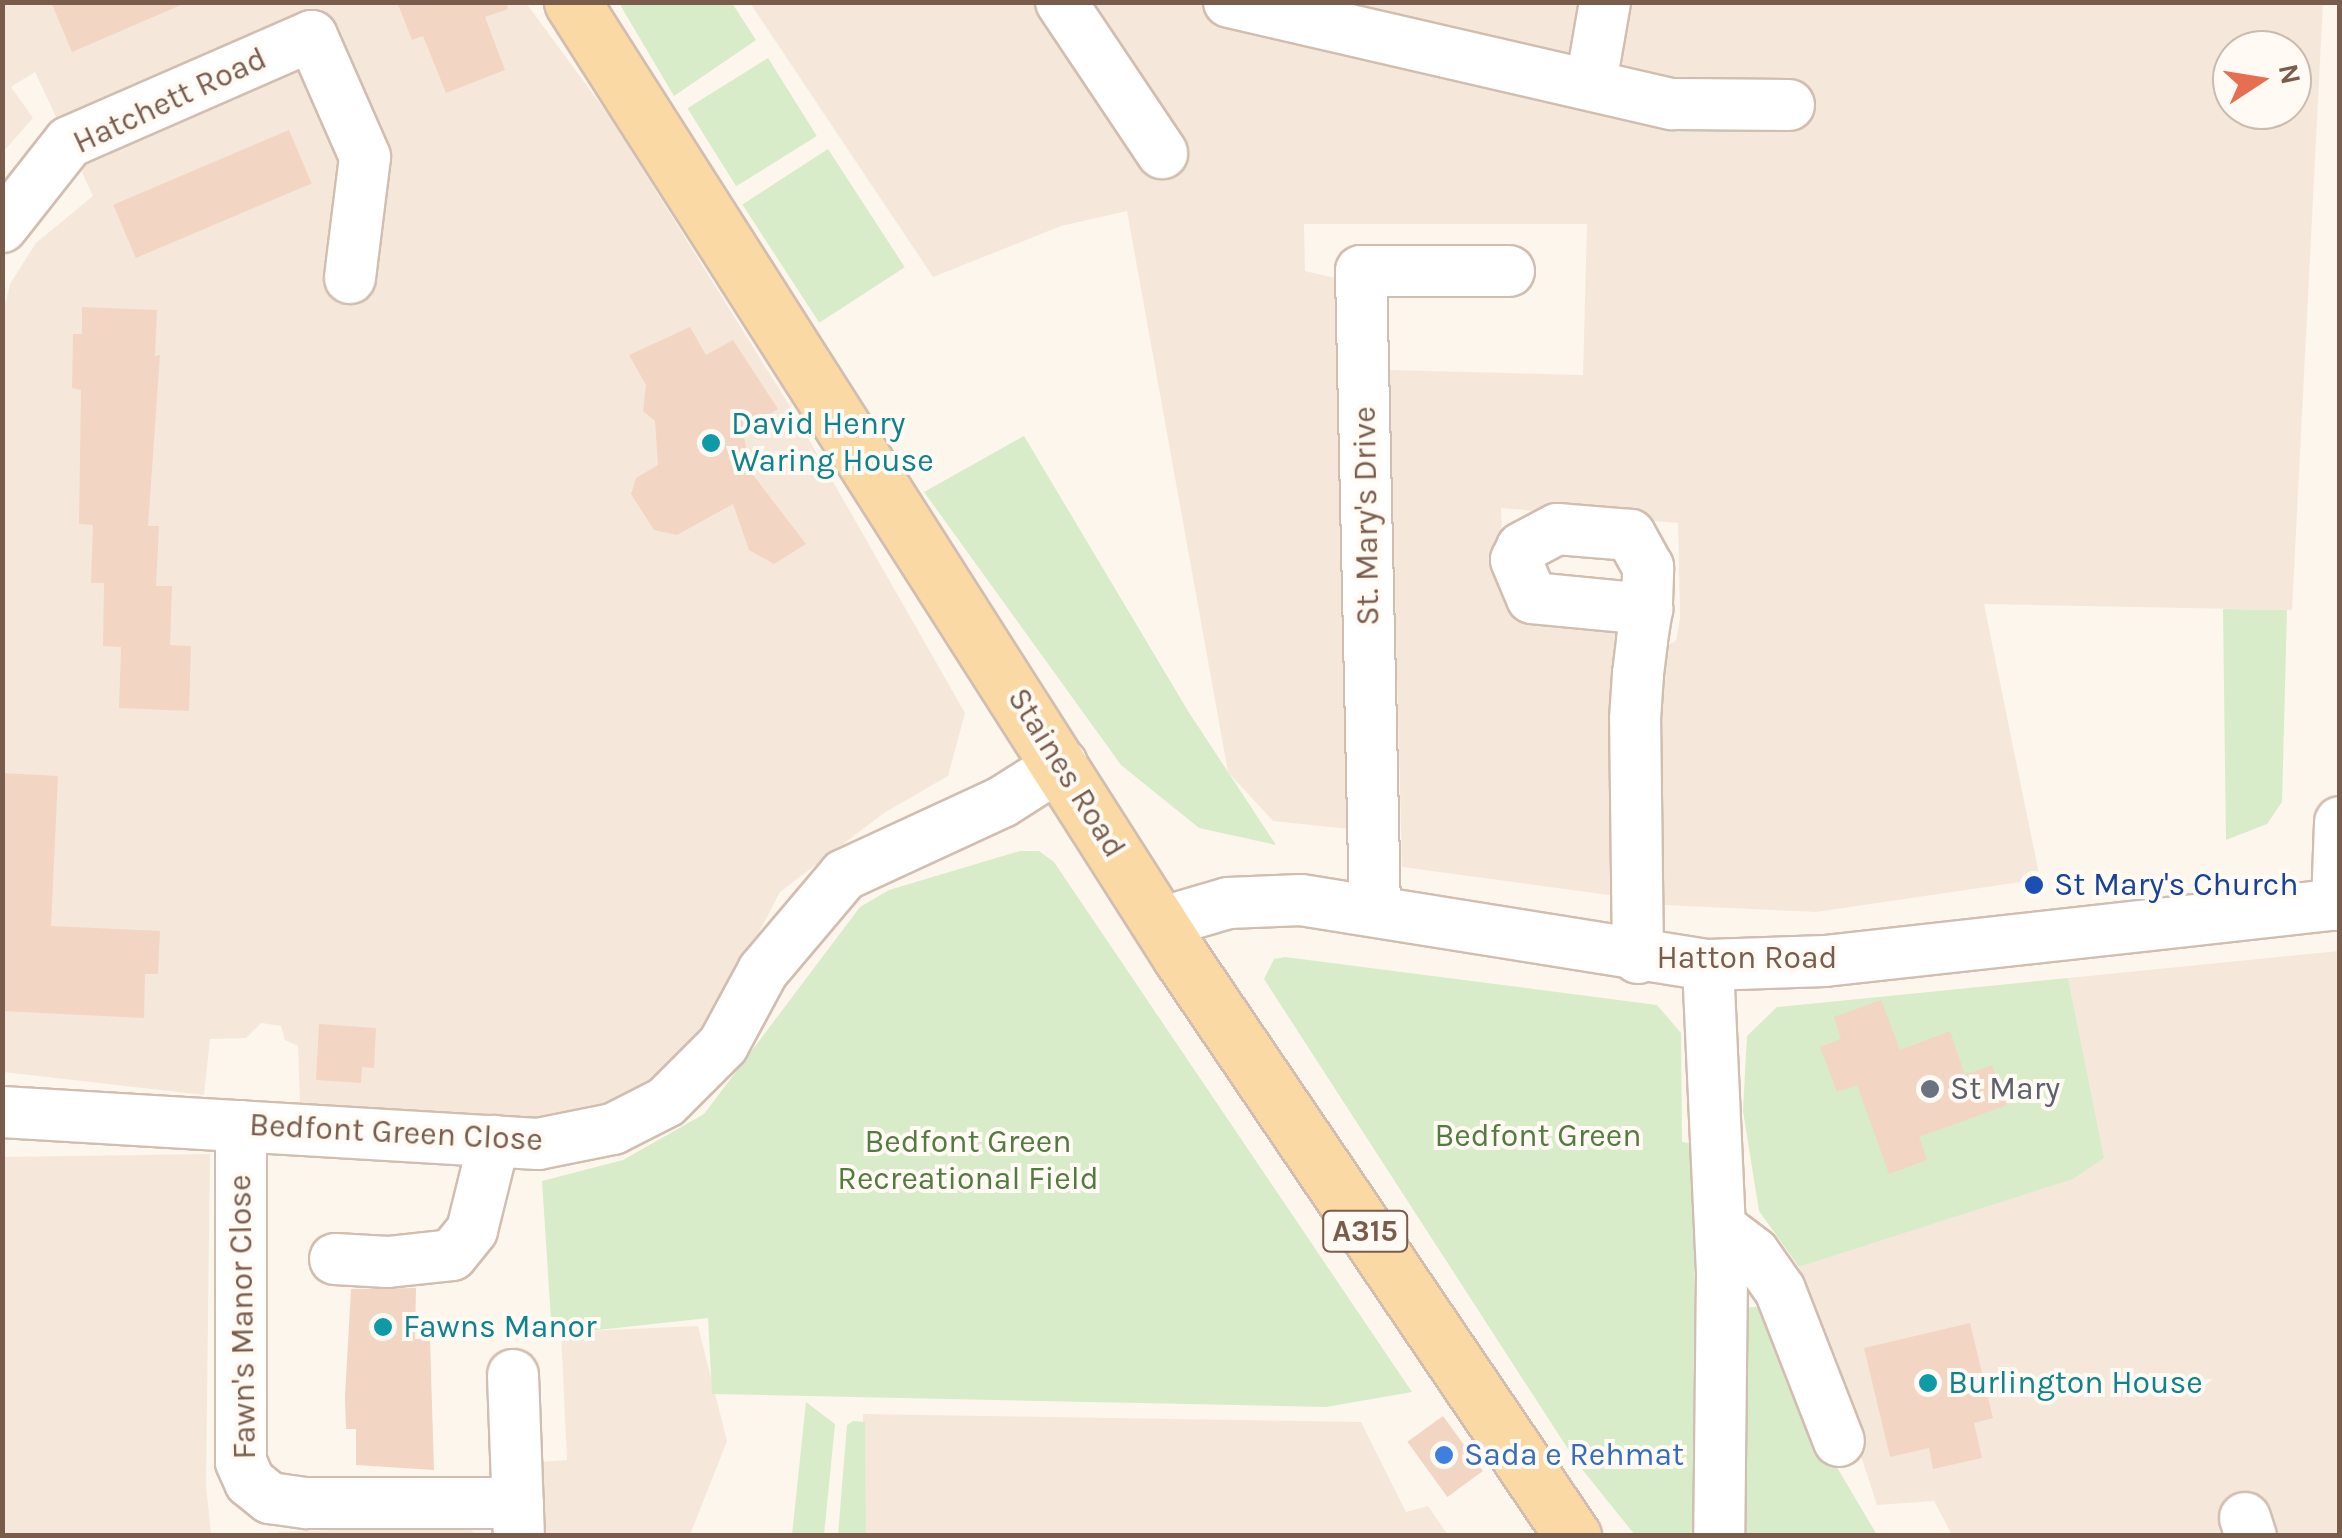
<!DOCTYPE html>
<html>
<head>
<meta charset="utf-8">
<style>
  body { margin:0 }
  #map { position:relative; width:2342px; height:1538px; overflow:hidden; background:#fdf6ec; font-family:Karla,sans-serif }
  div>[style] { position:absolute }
  .residential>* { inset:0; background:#f5e8da }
  .green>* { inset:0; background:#d8ecc9; transform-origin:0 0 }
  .building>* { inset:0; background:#f3d5c3; transform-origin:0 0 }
  .roads { filter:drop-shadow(2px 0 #d1beb0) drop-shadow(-2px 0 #d1beb0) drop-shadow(0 2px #d1beb0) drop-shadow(0 -2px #d1beb0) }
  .minor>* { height:50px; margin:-25px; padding:0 25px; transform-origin:25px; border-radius:25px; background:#fff }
  .major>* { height:55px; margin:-27.5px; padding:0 27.5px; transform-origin:27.5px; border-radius:27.5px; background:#fbd9a5 }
  .dots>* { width:28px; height:28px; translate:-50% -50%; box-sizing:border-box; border:5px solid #fffaf3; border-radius:50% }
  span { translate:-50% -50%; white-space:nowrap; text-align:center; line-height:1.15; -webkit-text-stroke:8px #fffaf3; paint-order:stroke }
  .shield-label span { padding:2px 8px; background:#fffaf3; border:2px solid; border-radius:8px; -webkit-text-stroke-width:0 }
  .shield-label { font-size:30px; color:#7a5c4d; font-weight:700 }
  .street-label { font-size:32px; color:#7a5c4d }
  .culture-label { font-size:32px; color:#0d838f }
  .left { translate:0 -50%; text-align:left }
  .transit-label { font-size:32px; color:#164399 }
  .worship-label { font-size:32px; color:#5b616d }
  .park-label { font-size:32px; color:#537a41 }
  .shop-label { font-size:32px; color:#366cbe }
  .frame { position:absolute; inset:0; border:5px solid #7a5c4d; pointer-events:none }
  .north { position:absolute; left:2212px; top:30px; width:100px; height:100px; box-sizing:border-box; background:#fffaf3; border:2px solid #cabbb1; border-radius:50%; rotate:78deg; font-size:28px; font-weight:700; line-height:40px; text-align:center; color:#7a5c4d }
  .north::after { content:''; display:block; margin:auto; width:35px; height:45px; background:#e76f51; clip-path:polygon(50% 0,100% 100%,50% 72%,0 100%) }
</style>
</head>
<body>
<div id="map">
  <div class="residential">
    <i style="clip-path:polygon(3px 3px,526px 3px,610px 117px,791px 408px,965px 713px,948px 776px,884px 813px,780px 892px,713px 1020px,652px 1082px,585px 1113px,512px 1119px,300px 1103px,298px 1046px,285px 1040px,281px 1026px,261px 1023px,246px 1038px,210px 1039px,204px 1095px,3px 1072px,3px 314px,10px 284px,36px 243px,93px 196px,35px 72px,11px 87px,33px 118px,3px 152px)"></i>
    <i style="clip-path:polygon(evenodd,750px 3px,2323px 3px,2292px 610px,1984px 604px,2040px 879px,1816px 912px,1664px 905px,1661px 648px,1676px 641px,1680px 618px,1678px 523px,1501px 508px,1505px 603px,1514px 613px,1626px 626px,1631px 898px,1402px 867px,1389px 370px,1583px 375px,1587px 224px,1304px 224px,1305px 271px,1335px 278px,1347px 300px,1349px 829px,1273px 821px,1228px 772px,1127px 211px,1061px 226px,933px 277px,750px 3px,2232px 50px,2292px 50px,2292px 110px,2232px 110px,2232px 50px)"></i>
    <i style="clip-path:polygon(2339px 951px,2339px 1535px,1952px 1535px,1934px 1501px,1877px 1505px,1799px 1267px,2072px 1179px,2103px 1158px,2068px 978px)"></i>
    <i style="clip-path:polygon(210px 1154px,206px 1484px,211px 1535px,3px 1535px,3px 1157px)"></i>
    <i style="clip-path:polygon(698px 1326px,727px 1441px,690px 1535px,542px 1535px,539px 1462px,567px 1460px,561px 1332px)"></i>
    <i style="clip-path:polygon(863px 1414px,1361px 1422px,1406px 1512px,1428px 1506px,1448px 1535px,864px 1535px)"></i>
    <i style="clip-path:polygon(463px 1525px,479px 1535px,279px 1536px,279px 1532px)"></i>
  </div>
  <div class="green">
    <i style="clip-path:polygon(619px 3px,732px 3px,756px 40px,674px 96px)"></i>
    <i style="left:768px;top:58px;width:92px;height:95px;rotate:58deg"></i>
    <i style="left:828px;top:149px;width:141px;height:102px;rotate:57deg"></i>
    <i style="clip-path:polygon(1024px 436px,1188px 711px,1276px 845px,1199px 828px,1121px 765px,924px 492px)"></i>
    <i style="clip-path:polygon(2223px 609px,2287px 610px,2282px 802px,2267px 824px,2226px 840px)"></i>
    <i style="clip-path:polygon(1020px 851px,1039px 851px,1054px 862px,1412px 1392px,1326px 1407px,712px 1394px,708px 1318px,552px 1335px,542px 1181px,623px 1160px,704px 1114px,860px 907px,889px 890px)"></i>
    <i style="clip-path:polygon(1285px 957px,1657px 1005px,1681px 1033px,1682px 1142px,1695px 1144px,1693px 1535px,1635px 1535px,1577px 1463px,1264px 979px,1274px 959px)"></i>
    <i style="clip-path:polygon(2068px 978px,2104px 1158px,2073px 1179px,1799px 1267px,1759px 1211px,1743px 1111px,1747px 1036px,1777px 1007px)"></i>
    <i style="clip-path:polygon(1768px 1306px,1825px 1447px,1877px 1535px,1731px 1536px,1742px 1308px)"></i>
    <i style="clip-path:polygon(806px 1402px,835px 1424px,824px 1535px,792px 1535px)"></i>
    <i style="clip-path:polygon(853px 1421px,865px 1422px,866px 1535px,838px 1535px,847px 1425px)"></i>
  </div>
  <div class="building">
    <i style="clip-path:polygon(51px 2px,188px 2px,72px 52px)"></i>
    <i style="clip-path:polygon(397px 2px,506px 2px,508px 9px,485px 17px,505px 70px,446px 93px,423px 36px,412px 40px)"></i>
    <i style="left:289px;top:130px;width:58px;height:191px;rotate:67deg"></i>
    <i style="clip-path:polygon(82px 307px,157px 310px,155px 356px,160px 355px,148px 526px,159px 526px,156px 586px,172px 586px,170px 645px,191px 646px,189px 711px,119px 708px,121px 647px,103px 646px,104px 583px,91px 583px,93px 525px,79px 524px,81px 390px,72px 388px,73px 334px,82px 334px)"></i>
    <i style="clip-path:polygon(690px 327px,706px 355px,733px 340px,778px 409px,743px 430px,750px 471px,806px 544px,774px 564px,749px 550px,733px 504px,677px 535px,654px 530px,631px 494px,636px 478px,658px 465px,655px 421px,643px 411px,646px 385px,629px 355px)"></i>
    <i style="clip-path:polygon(2px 773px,58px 776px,51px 926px,160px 931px,158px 974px,145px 974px,144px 1018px,2px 1011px)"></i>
    <i style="clip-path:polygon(1881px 1000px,1900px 1050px,1950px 1031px,1965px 1075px,1992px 1065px,2007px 1105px,1919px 1137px,1927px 1160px,1889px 1174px,1857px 1085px,1837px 1092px,1820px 1047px,1841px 1039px,1834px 1017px)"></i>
    <i style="clip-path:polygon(319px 1024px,376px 1028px,374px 1068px,362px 1067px,361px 1083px,316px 1080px)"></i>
    <i style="clip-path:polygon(416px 1288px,415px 1339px,430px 1339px,434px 1470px,356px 1465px,356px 1429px,346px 1429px,345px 1396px,351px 1289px)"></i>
    <i style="clip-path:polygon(1970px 1323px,1993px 1418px,1974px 1423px,1982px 1458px,1933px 1469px,1929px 1448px,1890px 1457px,1864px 1348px)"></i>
    <i style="left:1443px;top:1416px;width:68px;height:44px;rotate:54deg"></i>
  </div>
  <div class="roads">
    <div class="minor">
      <i style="left:1061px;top:2px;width:182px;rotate:56.2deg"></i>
      <i style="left:1229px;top:2px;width:455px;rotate:13deg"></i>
      <i style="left:1672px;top:104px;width:117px;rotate:0.5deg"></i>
      <i style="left:1591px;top:83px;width:82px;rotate:-80.2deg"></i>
      <i style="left:2px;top:227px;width:108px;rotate:-51.8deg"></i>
      <i style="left:69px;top:142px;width:265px;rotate:-23.6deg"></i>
      <i style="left:312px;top:36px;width:132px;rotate:66.3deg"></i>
      <i style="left:365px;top:157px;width:122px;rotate:97.1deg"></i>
      <i style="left:2337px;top:905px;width:83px;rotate:-87.9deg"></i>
      <i style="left:1375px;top:910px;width:639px;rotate:-91.26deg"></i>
      <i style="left:1361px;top:271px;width:148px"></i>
      <i style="left:1160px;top:923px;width:71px;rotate:-16.4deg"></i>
      <i style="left:1228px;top:903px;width:73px;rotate:-2.4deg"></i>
      <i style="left:1301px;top:900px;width:412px;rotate:9.1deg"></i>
      <i style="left:1708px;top:965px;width:117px;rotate:-2deg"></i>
      <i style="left:1825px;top:961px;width:518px;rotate:-6.32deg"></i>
      <i style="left:1638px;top:958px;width:239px;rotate:-90.7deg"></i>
      <i style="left:1635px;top:719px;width:45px;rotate:-86.2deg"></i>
      <i style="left:1638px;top:674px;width:34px;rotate:-83deg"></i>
      <i style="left:1642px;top:640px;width:31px;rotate:-81deg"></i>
      <i style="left:1647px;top:609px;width:6px;rotate:-90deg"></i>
      <i style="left:1647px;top:603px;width:36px;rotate:-88deg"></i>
      <i style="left:1648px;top:567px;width:37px;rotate:-119deg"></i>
      <i style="left:1630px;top:535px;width:73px;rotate:-175.3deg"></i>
      <i style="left:1557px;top:529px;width:40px;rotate:152deg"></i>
      <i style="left:1522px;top:548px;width:13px;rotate:117deg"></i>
      <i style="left:1516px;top:560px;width:41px;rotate:67.2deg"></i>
      <i style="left:1532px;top:598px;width:116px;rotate:5.5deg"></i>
      <i style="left:1708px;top:965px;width:306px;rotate:87.4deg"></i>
      <i style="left:1722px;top:1271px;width:265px;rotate:90.6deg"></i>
      <i style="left:2px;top:1112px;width:537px;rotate:3.42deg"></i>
      <i style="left:538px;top:1144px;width:76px;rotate:-11.3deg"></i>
      <i style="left:613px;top:1129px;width:59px;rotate:-27deg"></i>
      <i style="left:666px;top:1102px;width:81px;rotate:-45deg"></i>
      <i style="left:723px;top:1045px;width:84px;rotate:-61.6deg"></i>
      <i style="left:763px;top:971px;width:126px;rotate:-49.8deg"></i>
      <i style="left:844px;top:875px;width:174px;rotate:-24.8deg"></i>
      <i style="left:1002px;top:802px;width:71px;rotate:-32.3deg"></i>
      <i style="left:241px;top:1126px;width:336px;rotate:90deg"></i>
      <i style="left:241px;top:1462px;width:22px;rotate:66deg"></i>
      <i style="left:250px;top:1482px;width:26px;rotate:39deg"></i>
      <i style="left:270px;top:1498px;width:37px;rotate:8deg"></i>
      <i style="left:307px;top:1503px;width:211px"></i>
      <i style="left:1721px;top:1228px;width:41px;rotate:37.1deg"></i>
      <i style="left:1754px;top:1253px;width:45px;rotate:54.9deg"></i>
      <i style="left:1780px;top:1290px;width:162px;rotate:68.7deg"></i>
      <i style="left:335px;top:1259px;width:53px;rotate:3.2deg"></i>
      <i style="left:388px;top:1262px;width:64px;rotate:-6.2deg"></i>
      <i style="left:452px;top:1255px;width:32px;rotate:-51deg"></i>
      <i style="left:472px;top:1230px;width:92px;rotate:-76.1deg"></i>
      <i style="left:513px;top:1375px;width:160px;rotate:87.9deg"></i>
      <i style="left:2245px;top:1518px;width:19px;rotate:72deg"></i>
    </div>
    <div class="major">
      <i style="left:572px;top:2px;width:1131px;rotate:57.49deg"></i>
      <i style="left:1180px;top:956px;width:701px;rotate:55.88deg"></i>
    </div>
  </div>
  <div class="dots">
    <i style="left:711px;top:443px;background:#0f9aa8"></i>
    <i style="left:2034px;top:885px;background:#1a4fb4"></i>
    <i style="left:1930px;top:1089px;background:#6b7280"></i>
    <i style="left:383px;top:1327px;background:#0f9aa8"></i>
    <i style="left:1928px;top:1383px;background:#0f9aa8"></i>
    <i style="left:1444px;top:1455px;background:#3f7fe0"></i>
  </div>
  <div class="shield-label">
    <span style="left:1365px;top:1231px">A315</span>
  </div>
  <div class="street-label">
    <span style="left:170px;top:101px;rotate:-25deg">Hatchett Road</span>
    <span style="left:1367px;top:516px;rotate:-91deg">St. Mary's Drive</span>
    <span style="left:1066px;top:773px;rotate:58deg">Staines Road</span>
    <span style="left:1747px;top:958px">Hatton Road</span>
    <span style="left:396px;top:1133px;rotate:3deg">Bedfont Green Close</span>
    <span style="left:243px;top:1317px;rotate:-91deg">Fawn's Manor Close</span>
  </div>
  <div class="culture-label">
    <span class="left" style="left:731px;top:443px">David Henry<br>Waring House</span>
    <span class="left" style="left:403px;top:1327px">Fawns Manor</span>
    <span class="left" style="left:1948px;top:1383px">Burlington House</span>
  </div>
  <div class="transit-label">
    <span class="left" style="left:2054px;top:885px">St Mary's Church</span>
  </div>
  <div class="worship-label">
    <span class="left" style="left:1950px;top:1089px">St Mary</span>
  </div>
  <div class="park-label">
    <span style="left:1538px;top:1136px">Bedfont Green</span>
    <span style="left:968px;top:1161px">Bedfont Green<br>Recreational Field</span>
  </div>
  <div class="shop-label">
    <span class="left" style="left:1464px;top:1455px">Sada e Rehmat</span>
  </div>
  <div class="frame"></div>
  <div class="north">N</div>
</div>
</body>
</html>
